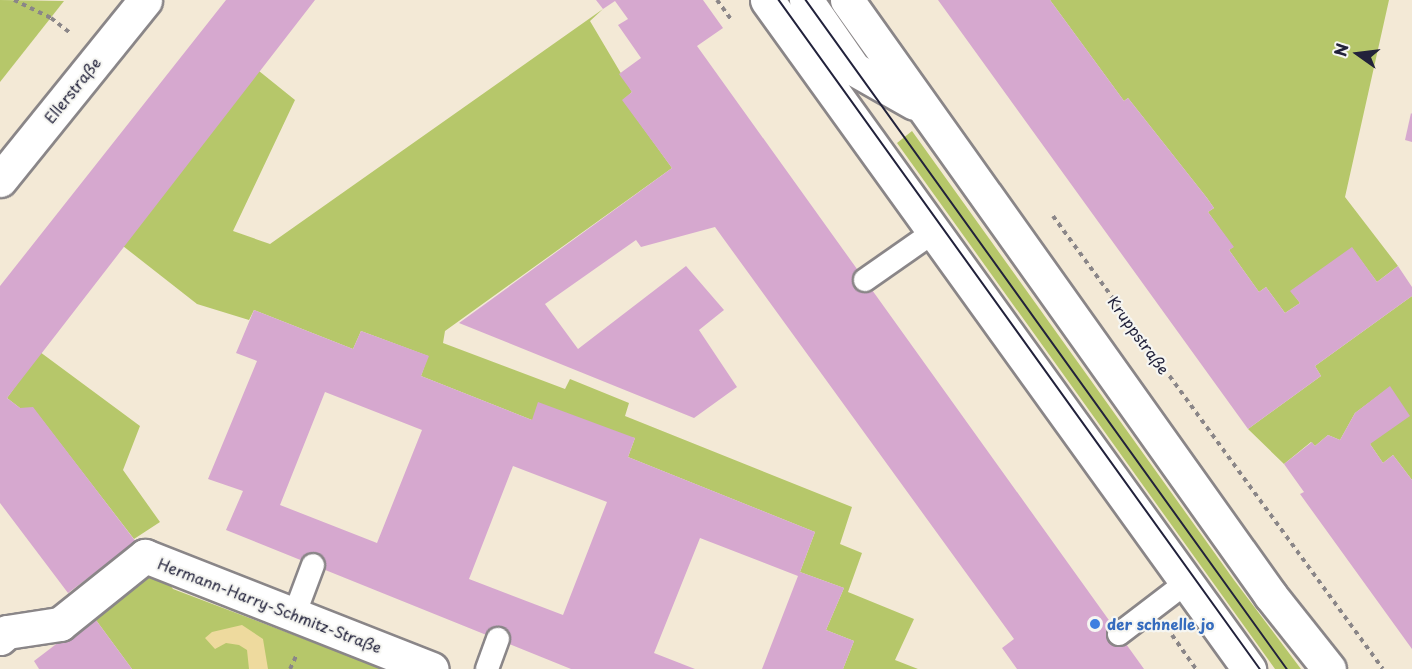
<!DOCTYPE html>
<html>
<head>
<meta charset="utf-8">
<style>
  body { margin:0 }
  #map { position:relative; width:1412px; height:669px; overflow:hidden; background:#f3e9d6; font-family:"Playpen Sans",sans-serif }
  div>[style] { position:absolute }
  .green>* { inset:0; background:#b6c76a }
  .sand>* { inset:0; background:#eeda9e }
  .building>* { inset:0; background:#d6a8cf }
  .path>* { height:4px; margin-top:-2px; transform-origin:0; background:repeating-linear-gradient(90deg,#8a8688 0 4.5px,transparent 0 9px) }
  .roads { filter:drop-shadow(2px 0 #8a8688) drop-shadow(-2px 0 #8a8688) drop-shadow(0 2px #8a8688) drop-shadow(0 -2px #8a8688) }
  .lane>* { height:22px; margin:-11px; padding:0 11px; transform-origin:11px; border-radius:11px; background:#fff }
  .street>* { height:33px; margin:-16.5px; padding:0 16.5px; transform-origin:16.5px; border-radius:16.5px; background:#fff }
  .secondary>* { height:33px; margin:-16.5px; padding:0 16.5px; transform-origin:16.5px; border-radius:16.5px; background:#fff }
  .primary>* { height:33px; margin:-16.5px; padding:0 16.5px; transform-origin:16.5px; border-radius:16.5px; background:#fff }
  .tram>* { height:1.5px; margin:-0.75px; padding:0 0.75px; transform-origin:0.75px; border-radius:0.75px; background:#22223b }
  .dots>* { width:16px; height:16px; translate:-50% -50%; box-sizing:border-box; border:3px solid #f6f6f2; border-radius:50% }
  span { translate:-50% -50%; white-space:nowrap; text-align:center; line-height:1.15; -webkit-text-stroke:4.5px #f6f6f2; paint-order:stroke }
  .street-label { font-size:15px; color:#22223b }
  .shop-label { font-size:15px; color:#366cbe; font-weight:700 }
  .left { translate:0 -50%; text-align:left }
  .north { position:absolute; left:1328px; top:24px; width:60px; height:60px; -webkit-text-stroke:4px #f6f6f2; paint-order:stroke; rotate:284deg; font-size:16px; font-weight:700; line-height:24px; text-align:center; color:#22223b }
  .north::after { content:''; display:block; margin:auto; width:21px; height:27px; background:#22223b; clip-path:polygon(50% 0,100% 100%,50% 72%,0 100%) }
</style>
</head>
<body>
<div id="map">
  <div class="green">
    <i style="clip-path:polygon(0 0,64px 1px,0 82px)"></i>
    <i style="clip-path:polygon(1050px 0,1389px 0,1345px 197px,1398px 266px,1377px 282px,1352px 248px,1291px 291px,1300px 303px,1285px 313px,1266px 287px,1259px 292px,1229px 250px,1233px 247px,1208px 212px,1214px 208px,1207px 198px,1128px 98px,1124px 101px)"></i>
    <i style="clip-path:polygon(603px 9px,590px 21px,632px 92px,623px 100px,672px 168px,445px 331px,443px 343px,565px 389px,570px 379px,629px 403px,625px 416px,852px 507px,840px 544px,862px 553px,848px 592px,914px 619px,895px 660px,918px 669px,843px 669px,854px 641px,826px 630px,844px 588px,800px 572px,815px 532px,628px 457px,635px 438px,532px 420px,421px 376px,428px 356px,361px 331px,353px 349px,254px 310px,249px 320px,197px 304px,123px 246px,259px 71px,295px 100px,233px 231px,270px 244px)"></i>
    <i style="clip-path:polygon(912px 131px,1234px 580px,1301px 669px,1275px 669px,897px 143px)"></i>
    <i style="clip-path:polygon(1412px 296px,1412px 480px,1393px 455px,1383px 463px,1370px 444px,1390px 387px,1355px 413px,1340px 440px,1328px 435px,1315px 446px,1311px 442px,1284px 464px,1248px 429px,1321px 376px,1315px 366px)"></i>
    <i style="clip-path:polygon(40px 352px,140px 426px,123px 470px,160px 522px,134px 539px,33px 408px,20px 408px,7px 398px)"></i>
    <i style="clip-path:polygon(159px 569px,173px 589px,383px 669px,132px 669px,93px 616px)"></i>
  </div>
  <div class="sand">
    <i style="clip-path:polygon(242px 625px,263px 639px,268px 669px,249px 669px,247px 650px,239px 645px,226px 643px,215px 649px,205px 638px,212px 632px)"></i>
  </div>
  <div class="building">
    <i style="clip-path:polygon(226px 0,315px 0,7px 398px,20px 408px,33px 407px,136px 542px,68px 593px,0 503px,0 286px)"></i>
    <i style="clip-path:polygon(596px 0,703px 0,723px 28px,697px 46px,1144px 669px,1017px 669px,1002px 648px,1014px 639px,715px 227px,641px 247px,636px 240px,545px 304px,578px 349px,686px 266px,724px 310px,699px 330px,737px 387px,694px 418px,459px 323px,672px 168px,622px 100px,632px 92px,619px 74px,641px 58px,618px 25px,628px 19px,615px 1px,603px 9px)"></i>
    <i style="clip-path:polygon(938px 0,1050px 0,1124px 101px,1128px 98px,1207px 198px,1214px 208px,1208px 212px,1234px 247px,1229px 250px,1259px 292px,1266px 287px,1285px 313px,1300px 303px,1290px 291px,1352px 247px,1377px 282px,1398px 266px,1412px 287px,1412px 296px,1315px 366px,1321px 376px,1248px 429px)"></i>
    <i style="clip-path:polygon(1411px 113px,1412px 114px,1412px 142px,1405px 140px)"></i>
    <i style="clip-path:polygon(evenodd,254px 310px,353px 349px,361px 331px,429px 356px,421px 376px,532px 420px,538px 402px,635px 438px,628px 457px,815px 532px,800px 572px,844px 588px,826px 630px,854px 641px,843px 669px,762px 669px,798px 576px,700px 538px,654px 653px,695px 669px,571px 669px,226px 530px,243px 491px,208px 479px,257px 361px,236px 353px,254px 310px,325px 392px,422px 430px,377px 543px,280px 505px,325px 392px,254px 310px,513px 466px,607px 502px,563px 615px,469px 579px,513px 466px)"></i>
    <i style="clip-path:polygon(1390px 386px,1410px 416px,1370px 444px,1383px 463px,1393px 455px,1412px 480px,1412px 649px,1300px 494px,1304px 492px,1284px 464px,1312px 442px,1315px 446px,1328px 435px,1340px 440px,1355px 413px)"></i>
    <i style="clip-path:polygon(93px 616px,132px 669px,39px 669px,34px 661px)"></i>
  </div>
  <div class="path">
    <i style="left:14px;top:0;width:41px;rotate:25.9deg"></i>
    <i style="left:51px;top:18px;width:24px;rotate:38deg"></i>
    <i style="left:717px;top:0;width:24px;rotate:54deg"></i>
    <i style="left:1053px;top:216px;width:560px;rotate:53.93deg"></i>
    <i style="left:1172px;top:635px;width:42px;rotate:54.8deg"></i>
    <i style="left:290px;top:669px;width:14px;rotate:-65deg"></i>
  </div>
  <div class="roads">
    <div class="lane">
      <i style="left:865px;top:280px;width:85px;rotate:-35deg"></i>
      <i style="left:295px;top:613px;width:51px;rotate:-69.4deg"></i>
      <i style="left:1119px;top:634px;width:86px;rotate:-37.4deg"></i>
      <i style="left:487px;top:669px;width:32px;rotate:-70deg"></i>
    </div>
    <div class="street">
      <i style="left:0;top:638px;width:9px;rotate:-41deg"></i>
      <i style="left:7px;top:632px;width:54px;rotate:-8.6deg"></i>
      <i style="left:60px;top:624px;width:109px;rotate:-38.7deg"></i>
      <i style="left:145px;top:556px;width:308px;rotate:21.5deg"></i>
    </div>
    <div class="secondary">
      <i style="left:0;top:180px;width:231px;rotate:-51.1deg"></i>
    </div>
    <div class="primary">
      <i style="left:767px;top:0;width:825px;rotate:54.23deg"></i>
      <i style="left:806px;top:0;width:84px;rotate:55.2deg"></i>
      <i style="left:854px;top:69px;width:69px;rotate:29.5deg"></i>
      <i style="left:847px;top:0;width:731px;rotate:54.57deg"></i>
      <i style="left:1271px;top:596px;width:93px;rotate:51.5deg"></i>
    </div>
  </div>
  <div class="tram">
    <i style="left:779px;top:0;width:824px;rotate:54.28deg"></i>
    <i style="left:806px;top:0;width:824px;rotate:54.28deg"></i>
  </div>
  <div class="dots">
    <i style="left:1095px;top:624px;background:#3f7fe0"></i>
  </div>
  <div class="street-label">
    <span style="left:72px;top:90px;rotate:-51deg">Ellerstraße</span>
    <span style="left:1139px;top:335px;rotate:54deg">Kruppstraße</span>
    <span style="left:270px;top:605px;rotate:21deg">Hermann-Harry-Schmitz-Straße</span>
  </div>
  <div class="shop-label">
    <span class="left" style="left:1107px;top:624px">der schnelle jo</span>
  </div>
  <div class="north">N</div>
</div>
</body>
</html>
